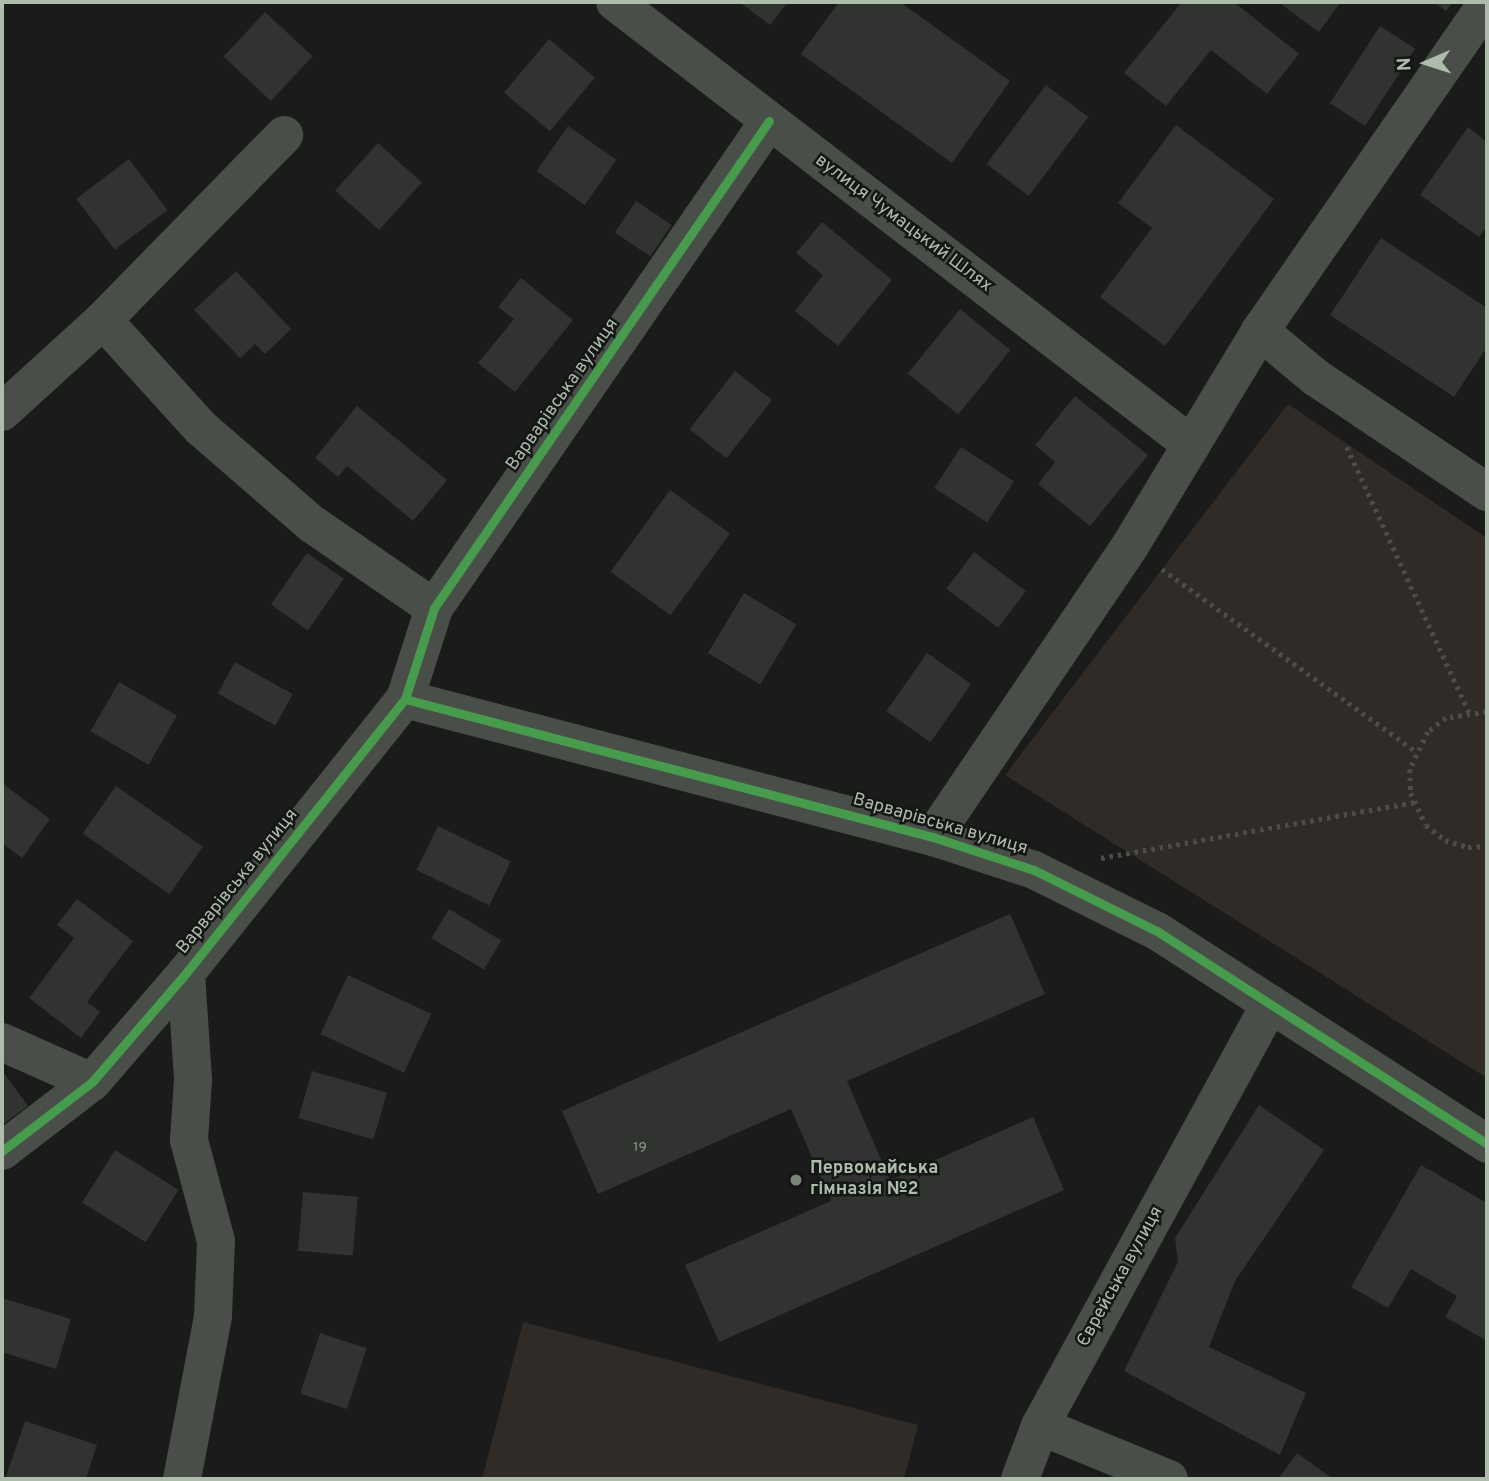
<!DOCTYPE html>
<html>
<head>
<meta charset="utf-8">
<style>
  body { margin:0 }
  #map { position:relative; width:1489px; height:1481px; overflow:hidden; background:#1a1b1a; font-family:Overpass,sans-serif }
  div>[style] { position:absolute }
  .green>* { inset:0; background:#302b27 }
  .building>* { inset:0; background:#313330; transform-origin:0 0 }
  .path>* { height:4.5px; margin-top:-2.25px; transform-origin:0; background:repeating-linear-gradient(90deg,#4a4e4a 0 3.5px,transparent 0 8.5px) }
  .minor>* { height:38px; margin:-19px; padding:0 19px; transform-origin:19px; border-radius:19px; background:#494e49 }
  .cycleway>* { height:9px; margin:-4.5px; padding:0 4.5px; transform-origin:4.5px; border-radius:4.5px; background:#469c4c }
  .dots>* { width:19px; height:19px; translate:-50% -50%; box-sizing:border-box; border:4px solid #141715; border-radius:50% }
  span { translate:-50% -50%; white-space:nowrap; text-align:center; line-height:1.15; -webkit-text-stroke:5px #141715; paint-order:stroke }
  .number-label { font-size:14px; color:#8e9a8c }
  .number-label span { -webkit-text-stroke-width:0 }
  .street-label { font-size:18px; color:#adbcab }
  .poi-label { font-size:18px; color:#adbcab; font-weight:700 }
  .left { translate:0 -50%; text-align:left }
  .frame { position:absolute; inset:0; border:4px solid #adbcab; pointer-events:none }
  .north { position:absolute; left:1391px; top:28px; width:70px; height:70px; -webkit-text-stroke:5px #141715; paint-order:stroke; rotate:267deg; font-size:19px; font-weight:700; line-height:28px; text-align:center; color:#adbcab }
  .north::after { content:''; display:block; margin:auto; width:24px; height:32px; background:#adbcab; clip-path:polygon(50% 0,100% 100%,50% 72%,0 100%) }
</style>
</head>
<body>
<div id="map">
  <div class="green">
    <i style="clip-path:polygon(1288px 404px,1487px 538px,1487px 1078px,1005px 775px)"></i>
    <i style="clip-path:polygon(523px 1322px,918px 1425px,904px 1479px,482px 1479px)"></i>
  </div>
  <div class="building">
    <i style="clip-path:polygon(739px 2px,788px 2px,770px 25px)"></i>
    <i style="clip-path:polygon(839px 2px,900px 2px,1010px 81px,952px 163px,801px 54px)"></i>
    <i style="clip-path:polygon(1182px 2px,1234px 2px,1299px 54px,1267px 94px,1211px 50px,1166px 106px,1124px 73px)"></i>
    <i style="clip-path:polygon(1278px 2px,1339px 2px,1340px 3px,1319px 32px)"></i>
    <i style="clip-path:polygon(1434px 2px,1453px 2px,1446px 11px)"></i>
    <i style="left:265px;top:12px;width:65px;height:61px;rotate:43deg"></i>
    <i style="left:1380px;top:26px;width:42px;height:92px;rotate:33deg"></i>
    <i style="left:549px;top:39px;width:60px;height:70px;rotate:40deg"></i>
    <i style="left:1046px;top:85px;width:53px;height:99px;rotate:37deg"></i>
    <i style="clip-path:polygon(1176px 125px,1274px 199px,1165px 346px,1100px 297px,1152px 228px,1118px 203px)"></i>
    <i style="left:568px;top:126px;width:59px;height:55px;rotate:35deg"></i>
    <i style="clip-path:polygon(1468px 127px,1487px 142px,1487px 226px,1479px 237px,1420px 195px)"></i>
    <i style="left:378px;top:143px;width:59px;height:64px;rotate:42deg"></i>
    <i style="left:129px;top:159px;width:64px;height:66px;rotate:53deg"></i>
    <i style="left:636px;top:201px;width:43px;height:38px;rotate:34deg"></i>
    <i style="clip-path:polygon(822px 222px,892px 280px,838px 346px,795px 311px,823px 275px,796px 253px)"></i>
    <i style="clip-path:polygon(1381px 238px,1487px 308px,1487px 347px,1454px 397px,1330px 315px)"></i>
    <i style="clip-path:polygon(236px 271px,291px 329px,265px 354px,255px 344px,240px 358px,194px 310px)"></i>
    <i style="clip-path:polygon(521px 278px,573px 320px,515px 392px,478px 363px,514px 319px,498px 307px)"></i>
    <i style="left:960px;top:309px;width:65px;height:83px;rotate:39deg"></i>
    <i style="left:735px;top:371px;width:47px;height:74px;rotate:38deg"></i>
    <i style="clip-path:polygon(1075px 396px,1148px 455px,1090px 526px,1038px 484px,1055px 462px,1035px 445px)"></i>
    <i style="clip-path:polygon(357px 406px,447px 480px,413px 521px,347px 466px,338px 477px,315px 458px)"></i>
    <i style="left:961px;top:447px;width:63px;height:49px;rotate:33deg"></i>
    <i style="left:670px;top:490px;width:74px;height:101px;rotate:36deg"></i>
    <i style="left:974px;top:552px;width:65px;height:46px;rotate:37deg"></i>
    <i style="left:307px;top:553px;width:45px;height:63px;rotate:35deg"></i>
    <i style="left:744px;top:593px;width:61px;height:70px;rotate:31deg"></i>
    <i style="left:927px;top:653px;width:54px;height:71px;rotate:35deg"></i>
    <i style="left:235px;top:662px;width:66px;height:36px;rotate:29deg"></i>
    <i style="left:119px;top:682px;width:67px;height:57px;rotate:30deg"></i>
    <i style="clip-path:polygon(2px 783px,50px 819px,22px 858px,2px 843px)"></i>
    <i style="left:116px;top:786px;width:106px;height:58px;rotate:35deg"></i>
    <i style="left:438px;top:826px;width:81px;height:49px;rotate:26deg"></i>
    <i style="clip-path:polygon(77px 899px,133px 941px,87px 1002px,100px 1012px,81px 1038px,29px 998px,74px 938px,57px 925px)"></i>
    <i style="left:449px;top:909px;width:61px;height:34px;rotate:31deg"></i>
    <i style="clip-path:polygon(1010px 914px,1045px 994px,847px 1081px,890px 1180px,1033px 1117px,1064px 1190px,719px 1342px,685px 1265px,831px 1201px,791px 1109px,598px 1194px,562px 1111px)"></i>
    <i style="left:348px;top:975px;width:92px;height:65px;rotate:25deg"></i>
    <i style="clip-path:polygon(2px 1070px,28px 1106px,2px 1125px)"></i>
    <i style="left:312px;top:1071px;width:78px;height:49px;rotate:16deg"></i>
    <i style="clip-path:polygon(1259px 1105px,1324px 1150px,1235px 1281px,1209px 1347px,1306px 1393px,1280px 1455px,1124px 1371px,1178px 1262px,1175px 1238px)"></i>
    <i style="left:115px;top:1150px;width:75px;height:62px;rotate:32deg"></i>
    <i style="clip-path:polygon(1421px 1165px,1487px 1203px,1487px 1341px,1445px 1317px,1457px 1296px,1411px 1269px,1388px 1308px,1351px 1287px)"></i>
    <i style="left:303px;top:1192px;width:55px;height:59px;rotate:5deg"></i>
    <i style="clip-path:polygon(2px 1298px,71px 1319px,56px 1369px,2px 1352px)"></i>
    <i style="left:320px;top:1333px;width:49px;height:64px;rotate:18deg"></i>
    <i style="clip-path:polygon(25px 1421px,97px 1445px,86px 1479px,5px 1479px)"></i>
    <i style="clip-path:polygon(1297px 1453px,1333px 1479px,1278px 1479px)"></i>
  </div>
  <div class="path">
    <i style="left:1347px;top:447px;width:292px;rotate:65.3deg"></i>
    <i style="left:1162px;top:569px;width:312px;rotate:35.7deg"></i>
    <i style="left:1487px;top:712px;width:41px;rotate:171.7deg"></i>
    <i style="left:1446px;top:718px;width:23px;rotate:142deg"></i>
    <i style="left:1428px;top:732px;width:41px;rotate:115.9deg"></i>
    <i style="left:1410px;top:769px;width:24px;rotate:88deg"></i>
    <i style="left:1411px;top:793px;width:35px;rotate:65deg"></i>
    <i style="left:1426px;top:825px;width:24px;rotate:38deg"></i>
    <i style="left:1445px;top:840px;width:24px;rotate:17deg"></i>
    <i style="left:1468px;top:847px;width:19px;rotate:-3deg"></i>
    <i style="left:1101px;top:858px;width:318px;rotate:-10.1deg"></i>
  </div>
  <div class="minor">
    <i style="left:615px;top:2px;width:727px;rotate:37.52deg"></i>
    <i style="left:103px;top:320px;width:146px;rotate:47.8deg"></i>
    <i style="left:201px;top:428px;width:147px;rotate:40.9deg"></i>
    <i style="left:312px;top:524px;width:148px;rotate:34.5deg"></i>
    <i style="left:1260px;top:331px;width:72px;rotate:39.9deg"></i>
    <i style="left:1315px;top:377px;width:207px;rotate:33.8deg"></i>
    <i style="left:2px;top:412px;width:137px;rotate:-42.3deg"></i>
    <i style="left:103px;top:320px;width:259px;rotate:-45.6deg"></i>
    <i style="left:405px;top:699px;width:546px;rotate:14.65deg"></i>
    <i style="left:933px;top:837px;width:106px;rotate:18.1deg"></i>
    <i style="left:1034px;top:870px;width:137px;rotate:26.4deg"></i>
    <i style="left:1157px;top:931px;width:393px;rotate:32.8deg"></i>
    <i style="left:933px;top:837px;width:351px;rotate:-55.9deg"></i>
    <i style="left:1130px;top:546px;width:251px;rotate:-58.8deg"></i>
    <i style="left:1260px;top:331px;width:399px;rotate:-55.3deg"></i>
    <i style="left:2px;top:1042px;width:98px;rotate:24deg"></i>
    <i style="left:2px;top:1151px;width:113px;rotate:-37.5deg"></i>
    <i style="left:92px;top:1082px;width:144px;rotate:-49.2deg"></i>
    <i style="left:186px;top:973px;width:351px;rotate:-51.4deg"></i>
    <i style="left:405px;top:699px;width:96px;rotate:-72.3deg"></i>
    <i style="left:434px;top:608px;width:591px;rotate:-55.48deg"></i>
    <i style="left:182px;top:1479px;width:166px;rotate:-79.2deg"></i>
    <i style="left:213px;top:1316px;width:75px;rotate:-87.7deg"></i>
    <i style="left:216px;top:1241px;width:105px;rotate:-105deg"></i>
    <i style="left:189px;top:1140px;width:61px;rotate:-86.2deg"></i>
    <i style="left:193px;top:1079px;width:106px;rotate:-93.8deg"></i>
    <i style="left:1020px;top:1479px;width:57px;rotate:-69.3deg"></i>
    <i style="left:1169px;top:1479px;width:139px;rotate:-157.7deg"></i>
    <i style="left:1040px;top:1426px;width:481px;rotate:-61.4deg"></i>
  </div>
  <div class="cycleway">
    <i style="left:405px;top:699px;width:546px;rotate:14.65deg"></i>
    <i style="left:933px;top:837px;width:106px;rotate:18.1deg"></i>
    <i style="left:1034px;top:870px;width:137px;rotate:26.4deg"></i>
    <i style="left:1157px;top:931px;width:393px;rotate:32.8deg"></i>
    <i style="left:2px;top:1151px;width:113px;rotate:-37.5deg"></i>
    <i style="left:92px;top:1082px;width:144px;rotate:-49.2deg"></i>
    <i style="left:186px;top:973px;width:351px;rotate:-51.4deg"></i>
    <i style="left:405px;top:699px;width:96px;rotate:-72.3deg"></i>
    <i style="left:434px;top:608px;width:591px;rotate:-55.48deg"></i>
  </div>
  <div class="dots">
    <i style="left:796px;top:1180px;background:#7a8478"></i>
  </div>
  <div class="number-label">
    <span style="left:640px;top:1148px">19</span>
  </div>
  <div class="street-label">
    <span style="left:903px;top:224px;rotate:37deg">вулиця Чумацький Шлях</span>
    <span style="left:563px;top:395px;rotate:-55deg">Варварівська вулиця</span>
    <span style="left:940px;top:825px;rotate:16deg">Варварівська вулиця</span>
    <span style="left:238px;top:882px;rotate:-51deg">Варварівська вулиця</span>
    <span style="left:1121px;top:1277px;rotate:-61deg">Єврейська вулиця</span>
  </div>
  <div class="poi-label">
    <span class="left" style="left:810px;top:1180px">Первомайська<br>гімназія №2</span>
  </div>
  <div class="frame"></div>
  <div class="north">N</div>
</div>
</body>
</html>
